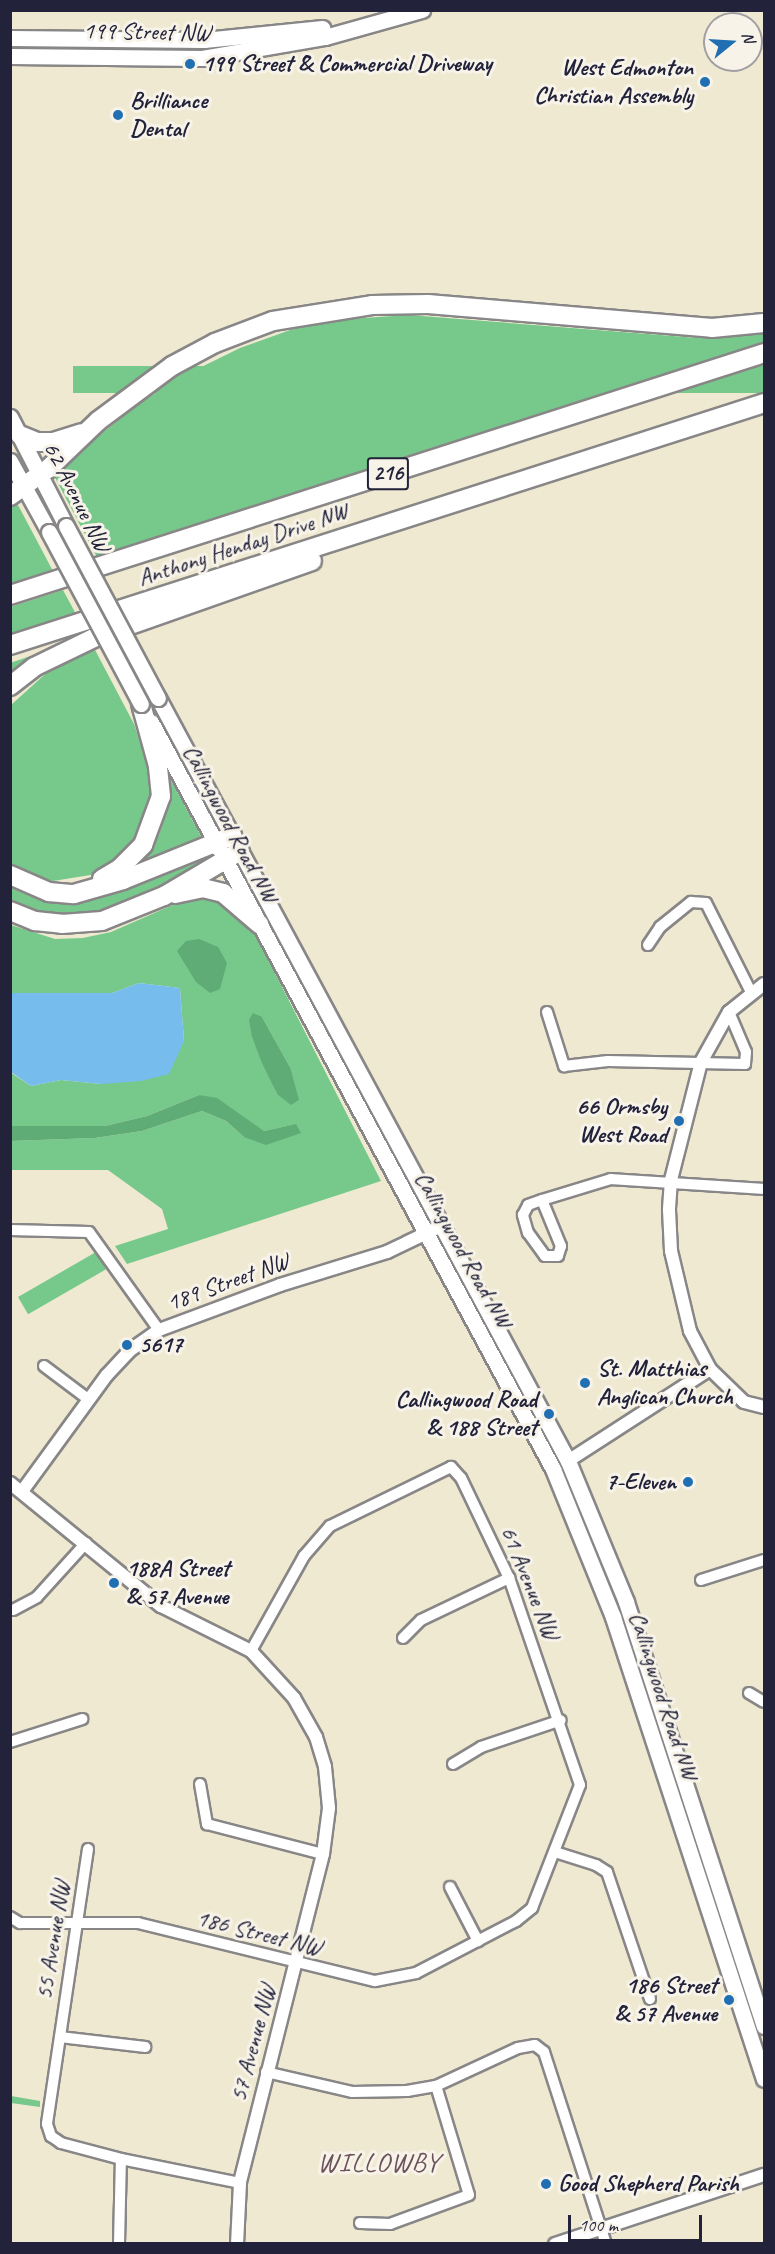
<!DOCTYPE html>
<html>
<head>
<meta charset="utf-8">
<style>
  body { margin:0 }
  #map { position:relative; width:775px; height:2254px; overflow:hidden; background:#efe9d1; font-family:Caveat,sans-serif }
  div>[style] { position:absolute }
  .green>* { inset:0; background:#76c88b; transform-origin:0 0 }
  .forest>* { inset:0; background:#60ac77 }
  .water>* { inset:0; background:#76bded }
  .roads { filter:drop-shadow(2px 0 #888686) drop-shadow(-2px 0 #888686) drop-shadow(0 2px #888686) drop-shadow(0 -2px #888686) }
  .minor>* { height:10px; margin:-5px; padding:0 5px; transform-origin:5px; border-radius:5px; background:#fff }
  .tertiary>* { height:12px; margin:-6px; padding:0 6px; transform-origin:6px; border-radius:6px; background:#fff }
  .secondary>* { height:15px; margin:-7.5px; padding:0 7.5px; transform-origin:7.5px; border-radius:7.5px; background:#fff }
  .motorway>* { height:18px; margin:-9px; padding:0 9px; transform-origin:9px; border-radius:9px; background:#fff }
  .bridges { filter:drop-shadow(2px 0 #888686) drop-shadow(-2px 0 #888686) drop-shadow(0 2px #888686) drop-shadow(0 -2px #888686) }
  .secondary-bridge>* { height:15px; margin:-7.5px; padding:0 7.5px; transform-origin:7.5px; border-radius:7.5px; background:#fff }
  .dots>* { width:16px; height:16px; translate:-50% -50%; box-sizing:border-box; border:3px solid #f7f3e8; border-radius:50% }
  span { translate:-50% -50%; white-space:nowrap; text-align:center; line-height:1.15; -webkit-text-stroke:6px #f7f3e8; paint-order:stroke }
  .shield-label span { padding:2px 4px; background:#f7f3e8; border:2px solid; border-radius:4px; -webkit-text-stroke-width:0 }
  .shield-label { font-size:22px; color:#22223b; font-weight:700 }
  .street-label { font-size:24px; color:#22223b }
  .poi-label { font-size:24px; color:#22223b; font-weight:700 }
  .left { translate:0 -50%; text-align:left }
  .right { translate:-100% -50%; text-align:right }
  .quarter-label { font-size:27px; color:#6c525a; letter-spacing:1.5px }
  .frame { position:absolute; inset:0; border:12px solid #22223b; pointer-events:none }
  .north { position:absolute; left:703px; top:12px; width:60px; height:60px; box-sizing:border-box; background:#f7f3e8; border:2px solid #a29fa3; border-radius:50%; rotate:72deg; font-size:16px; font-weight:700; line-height:24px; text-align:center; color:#22223b }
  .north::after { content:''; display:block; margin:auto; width:21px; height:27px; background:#1f6fb2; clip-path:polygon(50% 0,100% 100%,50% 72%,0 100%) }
  .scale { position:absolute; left:568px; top:2215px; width:134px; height:27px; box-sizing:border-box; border:3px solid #22223b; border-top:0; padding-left:8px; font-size:18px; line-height:21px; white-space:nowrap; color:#22223b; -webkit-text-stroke:4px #f7f3e8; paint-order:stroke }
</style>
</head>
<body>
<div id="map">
  <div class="green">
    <i style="clip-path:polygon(409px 315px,698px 338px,764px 332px,764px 346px,98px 559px,52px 472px,143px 401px,183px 376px,240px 348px,293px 329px,348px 319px)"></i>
    <i style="left:764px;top:366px;width:27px;height:691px;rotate:90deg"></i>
    <i style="clip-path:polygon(18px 505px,54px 573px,11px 585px,11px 506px)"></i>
    <i style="clip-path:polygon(63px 590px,77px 616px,11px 637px,10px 607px)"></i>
    <i style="clip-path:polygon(57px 647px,11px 678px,10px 663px)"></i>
    <i style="clip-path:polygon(94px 648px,134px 724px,147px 762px,152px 795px,139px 839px,103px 873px,53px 881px,26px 874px,11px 863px,11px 705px,53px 667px)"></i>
    <i style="clip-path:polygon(166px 771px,202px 838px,149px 861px,146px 857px,159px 835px,167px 809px)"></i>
    <i style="clip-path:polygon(202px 855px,210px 860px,133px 904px,101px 914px,35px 916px,11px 904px,11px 888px,39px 900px,66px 903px,92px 900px)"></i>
    <i style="clip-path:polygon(evenodd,213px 898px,232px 906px,255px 934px,381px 1181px,127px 1264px,115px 1246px,168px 1229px,162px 1209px,108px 1170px,11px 1170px,11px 1141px,95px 1138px,142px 1131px,202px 1111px,226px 1121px,244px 1137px,297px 1124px,264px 1131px,199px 1095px,147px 1116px,105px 1126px,11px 1126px,10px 1072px,31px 1086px,61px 1080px,101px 1084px,184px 1041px,180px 988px,139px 983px,112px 993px,11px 993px,11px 925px,55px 939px,83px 938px,111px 932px,184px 900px,213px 898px,262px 1017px,290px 1067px,277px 1094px,252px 1037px,262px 1017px)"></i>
    <i style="left:96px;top:1252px;width:20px;height:90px;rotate:60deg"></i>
    <i style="clip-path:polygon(11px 2096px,40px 2101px,40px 2107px,11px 2103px)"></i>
  </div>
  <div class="forest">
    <i style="clip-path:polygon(199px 939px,218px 947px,227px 963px,220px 989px,210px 993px,196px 982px,177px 951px,186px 941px)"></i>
    <i style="clip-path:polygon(253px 1013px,262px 1017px,290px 1067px,299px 1100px,291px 1105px,277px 1094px,262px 1063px,252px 1037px,249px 1020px)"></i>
    <i style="clip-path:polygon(199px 1095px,217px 1098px,264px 1131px,296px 1124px,301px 1133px,266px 1145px,244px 1137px,226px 1121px,202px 1111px,142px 1131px,95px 1138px,11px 1141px,11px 1126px,105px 1126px,147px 1116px)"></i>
  </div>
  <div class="water">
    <i style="clip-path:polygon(139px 983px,180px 988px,184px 1041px,169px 1074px,141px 1081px,101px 1084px,61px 1080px,31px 1086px,11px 1072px,11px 993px,112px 993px)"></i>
  </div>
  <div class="roads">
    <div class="minor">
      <i style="left:648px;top:945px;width:22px;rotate:-56deg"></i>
      <i style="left:660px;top:927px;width:40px;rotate:-39deg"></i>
      <i style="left:691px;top:902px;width:15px;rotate:4deg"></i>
      <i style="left:706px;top:903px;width:100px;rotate:63.2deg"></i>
      <i style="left:547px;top:1012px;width:57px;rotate:72.5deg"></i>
      <i style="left:564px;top:1066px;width:44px;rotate:-6.5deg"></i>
      <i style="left:608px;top:1061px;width:137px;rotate:1.3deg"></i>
      <i style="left:745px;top:1064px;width:12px;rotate:-85deg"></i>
      <i style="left:746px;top:1052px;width:43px;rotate:-113deg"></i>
      <i style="left:542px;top:1200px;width:50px;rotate:67.6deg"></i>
      <i style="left:561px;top:1246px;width:10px;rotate:107deg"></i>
      <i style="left:558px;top:1256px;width:13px;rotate:180deg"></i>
      <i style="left:545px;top:1256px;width:29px;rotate:-126deg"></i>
      <i style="left:528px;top:1233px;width:19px;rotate:-106deg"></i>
      <i style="left:523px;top:1215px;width:11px;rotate:-63deg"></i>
      <i style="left:528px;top:1205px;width:15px;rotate:-20deg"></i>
      <i style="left:542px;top:1200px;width:72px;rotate:-16.9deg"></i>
      <i style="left:611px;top:1179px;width:153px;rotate:3.7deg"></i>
      <i style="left:10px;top:1230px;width:79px;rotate:1.5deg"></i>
      <i style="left:89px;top:1232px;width:120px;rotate:54.5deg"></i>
      <i style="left:44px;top:1366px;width:55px;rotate:36.9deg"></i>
      <i style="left:701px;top:1580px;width:66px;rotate:-17.6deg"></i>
      <i style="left:13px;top:1610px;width:27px;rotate:-28deg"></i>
      <i style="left:37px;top:1597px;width:73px;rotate:-47.8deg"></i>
      <i style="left:403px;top:1638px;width:25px;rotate:-45deg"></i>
      <i style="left:421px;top:1620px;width:98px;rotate:-25.5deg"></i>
      <i style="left:749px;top:1693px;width:17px;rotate:31deg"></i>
      <i style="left:10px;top:1742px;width:76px;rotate:-17.7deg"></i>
      <i style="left:453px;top:1764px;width:33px;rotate:-31deg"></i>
      <i style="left:481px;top:1747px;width:84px;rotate:-18.6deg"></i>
      <i style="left:200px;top:1784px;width:41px;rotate:80.1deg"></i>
      <i style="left:207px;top:1824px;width:120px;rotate:14.5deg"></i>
      <i style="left:88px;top:1849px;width:278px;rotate:98.5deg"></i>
      <i style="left:47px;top:2124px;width:13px;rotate:72deg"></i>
      <i style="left:51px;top:2136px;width:12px;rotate:35deg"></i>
      <i style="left:61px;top:2143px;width:62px;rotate:14.9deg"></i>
      <i style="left:121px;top:2159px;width:121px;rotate:11.4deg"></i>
      <i style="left:555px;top:1852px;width:43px;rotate:17.6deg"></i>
      <i style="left:596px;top:1865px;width:13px;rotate:32deg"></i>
      <i style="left:607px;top:1872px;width:134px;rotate:71.3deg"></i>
      <i style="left:450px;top:1887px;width:61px;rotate:62.6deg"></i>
      <i style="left:10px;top:1917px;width:12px;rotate:31deg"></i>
      <i style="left:20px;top:1923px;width:118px"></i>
      <i style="left:138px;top:1923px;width:244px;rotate:13.8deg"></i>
      <i style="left:375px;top:1981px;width:42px;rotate:-11deg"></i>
      <i style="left:416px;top:1973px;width:113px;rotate:-27.5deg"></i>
      <i style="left:516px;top:1921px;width:21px;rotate:-39deg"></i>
      <i style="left:532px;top:1908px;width:132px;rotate:-68.7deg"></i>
      <i style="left:580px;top:1785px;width:219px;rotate:-108.9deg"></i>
      <i style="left:509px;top:1578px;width:111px;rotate:-115.6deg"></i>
      <i style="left:461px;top:1478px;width:15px;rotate:-132deg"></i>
      <i style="left:451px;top:1467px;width:135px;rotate:154deg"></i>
      <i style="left:330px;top:1526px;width:40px;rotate:131deg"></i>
      <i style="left:304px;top:1556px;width:109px;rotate:119.2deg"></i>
      <i style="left:60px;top:2037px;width:86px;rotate:6.7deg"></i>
      <i style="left:266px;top:2072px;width:88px;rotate:13.1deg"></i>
      <i style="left:352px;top:2092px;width:55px;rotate:-1deg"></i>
      <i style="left:407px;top:2091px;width:29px;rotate:-10deg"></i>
      <i style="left:436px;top:2086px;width:90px;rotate:-24.9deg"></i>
      <i style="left:518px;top:2048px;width:17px;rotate:-10deg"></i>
      <i style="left:535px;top:2045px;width:11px;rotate:38deg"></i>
      <i style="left:544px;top:2052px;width:202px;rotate:72.1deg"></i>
      <i style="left:360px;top:2223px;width:30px;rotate:2deg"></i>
      <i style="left:390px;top:2224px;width:84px;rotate:-20.2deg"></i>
      <i style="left:469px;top:2195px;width:114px;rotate:-106.8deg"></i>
      <i style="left:119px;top:2244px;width:85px;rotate:-88.7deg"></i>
    </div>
    <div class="tertiary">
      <i style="left:764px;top:984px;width:45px;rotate:141.3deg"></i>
      <i style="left:729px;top:1012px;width:57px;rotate:119.2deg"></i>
      <i style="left:701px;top:1062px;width:122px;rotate:104.3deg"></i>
      <i style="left:671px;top:1180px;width:30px;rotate:94deg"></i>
      <i style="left:669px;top:1210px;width:41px;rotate:87.2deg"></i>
      <i style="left:671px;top:1251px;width:82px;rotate:76.6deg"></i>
      <i style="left:690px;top:1331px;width:43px;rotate:62.2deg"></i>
      <i style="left:710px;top:1369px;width:47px;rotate:44.1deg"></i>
      <i style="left:744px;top:1402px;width:21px;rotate:14deg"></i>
      <i style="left:568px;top:1461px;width:169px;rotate:-32.9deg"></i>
      <i style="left:10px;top:1483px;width:195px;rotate:39.2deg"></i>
      <i style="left:161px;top:1606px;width:101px;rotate:26.6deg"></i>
      <i style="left:251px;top:1651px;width:64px;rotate:47.5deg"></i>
      <i style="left:294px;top:1698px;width:45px;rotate:60.6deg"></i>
      <i style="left:316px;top:1737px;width:31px;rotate:73deg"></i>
      <i style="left:325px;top:1767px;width:41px;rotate:84.4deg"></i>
      <i style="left:329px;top:1808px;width:46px;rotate:97.4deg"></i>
      <i style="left:323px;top:1854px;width:339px;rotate:104.2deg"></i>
      <i style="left:240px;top:2183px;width:61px;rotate:92.8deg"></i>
      <i style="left:23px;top:1490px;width:142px;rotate:-53.9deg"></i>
      <i style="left:107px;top:1375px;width:33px;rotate:-47deg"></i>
      <i style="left:129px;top:1351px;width:37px;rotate:-35deg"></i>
      <i style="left:159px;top:1330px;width:129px;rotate:-20.4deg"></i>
      <i style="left:280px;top:1285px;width:112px;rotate:-17.1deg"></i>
      <i style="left:387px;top:1252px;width:60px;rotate:-25.7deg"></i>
      <i style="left:555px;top:2244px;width:220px;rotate:-18.3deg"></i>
    </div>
    <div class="secondary">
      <i style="left:10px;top:38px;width:194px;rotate:0.6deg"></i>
      <i style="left:204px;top:40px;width:119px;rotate:-5.8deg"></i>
      <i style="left:10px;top:56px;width:192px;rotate:0.6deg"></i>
      <i style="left:202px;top:58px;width:125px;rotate:-9.7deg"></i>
      <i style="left:325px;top:37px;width:101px;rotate:-15.6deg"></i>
      <i style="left:10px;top:417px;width:123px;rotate:62.8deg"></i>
      <i style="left:10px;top:461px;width:81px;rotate:61.2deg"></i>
      <i style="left:158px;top:698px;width:866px;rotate:61.75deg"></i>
      <i style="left:568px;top:1461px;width:152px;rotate:67.6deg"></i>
      <i style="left:626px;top:1602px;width:446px;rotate:72deg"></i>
      <i style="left:151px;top:722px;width:848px;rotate:61.71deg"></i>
      <i style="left:553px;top:1469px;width:160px;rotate:67.9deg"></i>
      <i style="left:613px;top:1617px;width:486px;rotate:71.9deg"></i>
    </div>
    <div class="motorway">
      <i style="left:20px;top:435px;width:18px;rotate:22deg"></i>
      <i style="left:37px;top:442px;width:16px"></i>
      <i style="left:53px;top:442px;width:30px;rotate:-17deg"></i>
      <i style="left:10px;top:496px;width:48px;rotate:-35.7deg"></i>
      <i style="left:49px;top:468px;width:68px;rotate:-43.8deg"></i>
      <i style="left:98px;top:421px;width:92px;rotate:-36.6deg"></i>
      <i style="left:172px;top:366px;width:49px;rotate:-28.1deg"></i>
      <i style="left:215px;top:343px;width:62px;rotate:-20.8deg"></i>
      <i style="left:273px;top:321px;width:100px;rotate:-9.2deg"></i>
      <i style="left:372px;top:305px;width:56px;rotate:-1deg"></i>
      <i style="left:428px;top:304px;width:285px;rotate:4.8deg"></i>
      <i style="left:712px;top:328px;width:52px;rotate:-5.5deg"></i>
      <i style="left:10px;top:595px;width:792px;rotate:-17.79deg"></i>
      <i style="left:10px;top:645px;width:792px;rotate:-17.79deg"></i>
      <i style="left:10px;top:686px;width:31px;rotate:-38deg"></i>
      <i style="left:34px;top:667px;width:69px;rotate:-25.8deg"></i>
      <i style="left:96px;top:637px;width:229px;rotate:-19.4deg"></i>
      <i style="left:10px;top:875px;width:43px;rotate:23.6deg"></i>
      <i style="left:49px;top:892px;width:25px;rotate:5deg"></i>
      <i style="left:74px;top:894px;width:51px;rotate:-15.9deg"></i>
      <i style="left:123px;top:880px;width:118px;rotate:-22deg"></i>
      <i style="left:102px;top:879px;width:21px;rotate:-31deg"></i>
      <i style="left:120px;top:868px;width:33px;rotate:-45deg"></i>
      <i style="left:143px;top:845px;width:52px;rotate:-69.8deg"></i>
      <i style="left:161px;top:796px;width:30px;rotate:-96deg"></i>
      <i style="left:158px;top:766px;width:64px;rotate:-105.3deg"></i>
      <i style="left:175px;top:894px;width:29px;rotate:-12deg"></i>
      <i style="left:203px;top:888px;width:21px;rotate:14deg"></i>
      <i style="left:223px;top:893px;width:48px;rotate:40.7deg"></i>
      <i style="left:10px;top:911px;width:27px;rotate:22deg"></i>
      <i style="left:35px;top:921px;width:27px;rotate:6deg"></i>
      <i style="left:62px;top:924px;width:40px;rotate:-4.3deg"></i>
      <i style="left:102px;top:921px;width:67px;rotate:-22deg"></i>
      <i style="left:164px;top:896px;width:88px;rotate:-30.6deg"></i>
    </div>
  </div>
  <div class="bridges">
    <div class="secondary-bridge">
      <i style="left:66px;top:526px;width:195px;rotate:61.9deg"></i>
      <i style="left:49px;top:532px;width:195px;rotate:61.9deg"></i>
    </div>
  </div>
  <div class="dots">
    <i style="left:190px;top:64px;background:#1f6fb2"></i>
    <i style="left:705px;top:82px;background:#1f6fb2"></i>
    <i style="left:118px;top:115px;background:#1f6fb2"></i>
    <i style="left:679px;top:1121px;background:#1f6fb2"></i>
    <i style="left:127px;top:1345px;background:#1f6fb2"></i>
    <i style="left:585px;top:1383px;background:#1f6fb2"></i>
    <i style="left:549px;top:1414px;background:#1f6fb2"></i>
    <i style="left:688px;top:1482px;background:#1f6fb2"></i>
    <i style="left:114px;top:1583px;background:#1f6fb2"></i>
    <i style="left:729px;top:2000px;background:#1f6fb2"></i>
    <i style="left:546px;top:2184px;background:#1f6fb2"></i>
  </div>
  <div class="shield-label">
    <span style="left:388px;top:474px">216</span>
  </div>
  <div class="street-label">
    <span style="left:147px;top:32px;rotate:1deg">199 Street NW</span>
    <span style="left:77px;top:497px;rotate:63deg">62 Avenue NW</span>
    <span style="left:243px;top:545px;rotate:-18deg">Anthony Henday Drive NW</span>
    <span style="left:230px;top:824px;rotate:62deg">Callingwood Road NW</span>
    <span style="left:463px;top:1250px;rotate:61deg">Callingwood Road NW</span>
    <span style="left:228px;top:1282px;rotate:-20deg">189 Street NW</span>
    <span style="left:530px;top:1583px;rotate:68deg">61 Avenue NW</span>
    <span style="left:663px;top:1696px;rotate:72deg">Callingwood Road NW</span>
    <span style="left:259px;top:1933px;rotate:14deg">186 Street NW</span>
    <span style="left:53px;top:1940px;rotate:-81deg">55 Avenue NW</span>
    <span style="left:253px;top:2043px;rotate:-75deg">57 Avenue NW</span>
  </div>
  <div class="poi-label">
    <span class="left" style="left:202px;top:64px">199 Street &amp; Commercial Driveway</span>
    <span class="right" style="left:693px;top:82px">West Edmonton<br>Christian Assembly</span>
    <span class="left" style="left:130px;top:115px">Brilliance<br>Dental</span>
    <span class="right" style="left:667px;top:1121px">66 Ormsby<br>West Road</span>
    <span class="left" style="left:139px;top:1345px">5617</span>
    <span class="left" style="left:597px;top:1383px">St. Matthias<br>Anglican Church</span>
    <span class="right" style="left:537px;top:1414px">Callingwood Road<br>&amp; 188 Street</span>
    <span class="right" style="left:676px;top:1482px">7-Eleven</span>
    <span class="left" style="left:126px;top:1583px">188A Street<br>&amp; 57 Avenue</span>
    <span class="right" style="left:717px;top:2000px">186 Street<br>&amp; 57 Avenue</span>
    <span class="left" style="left:558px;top:2184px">Good Shepherd Parish</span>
  </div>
  <div class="quarter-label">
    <span style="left:379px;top:2163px">WILLOWBY</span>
  </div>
  <div class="frame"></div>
  <div class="north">N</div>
  <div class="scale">100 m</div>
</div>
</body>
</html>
